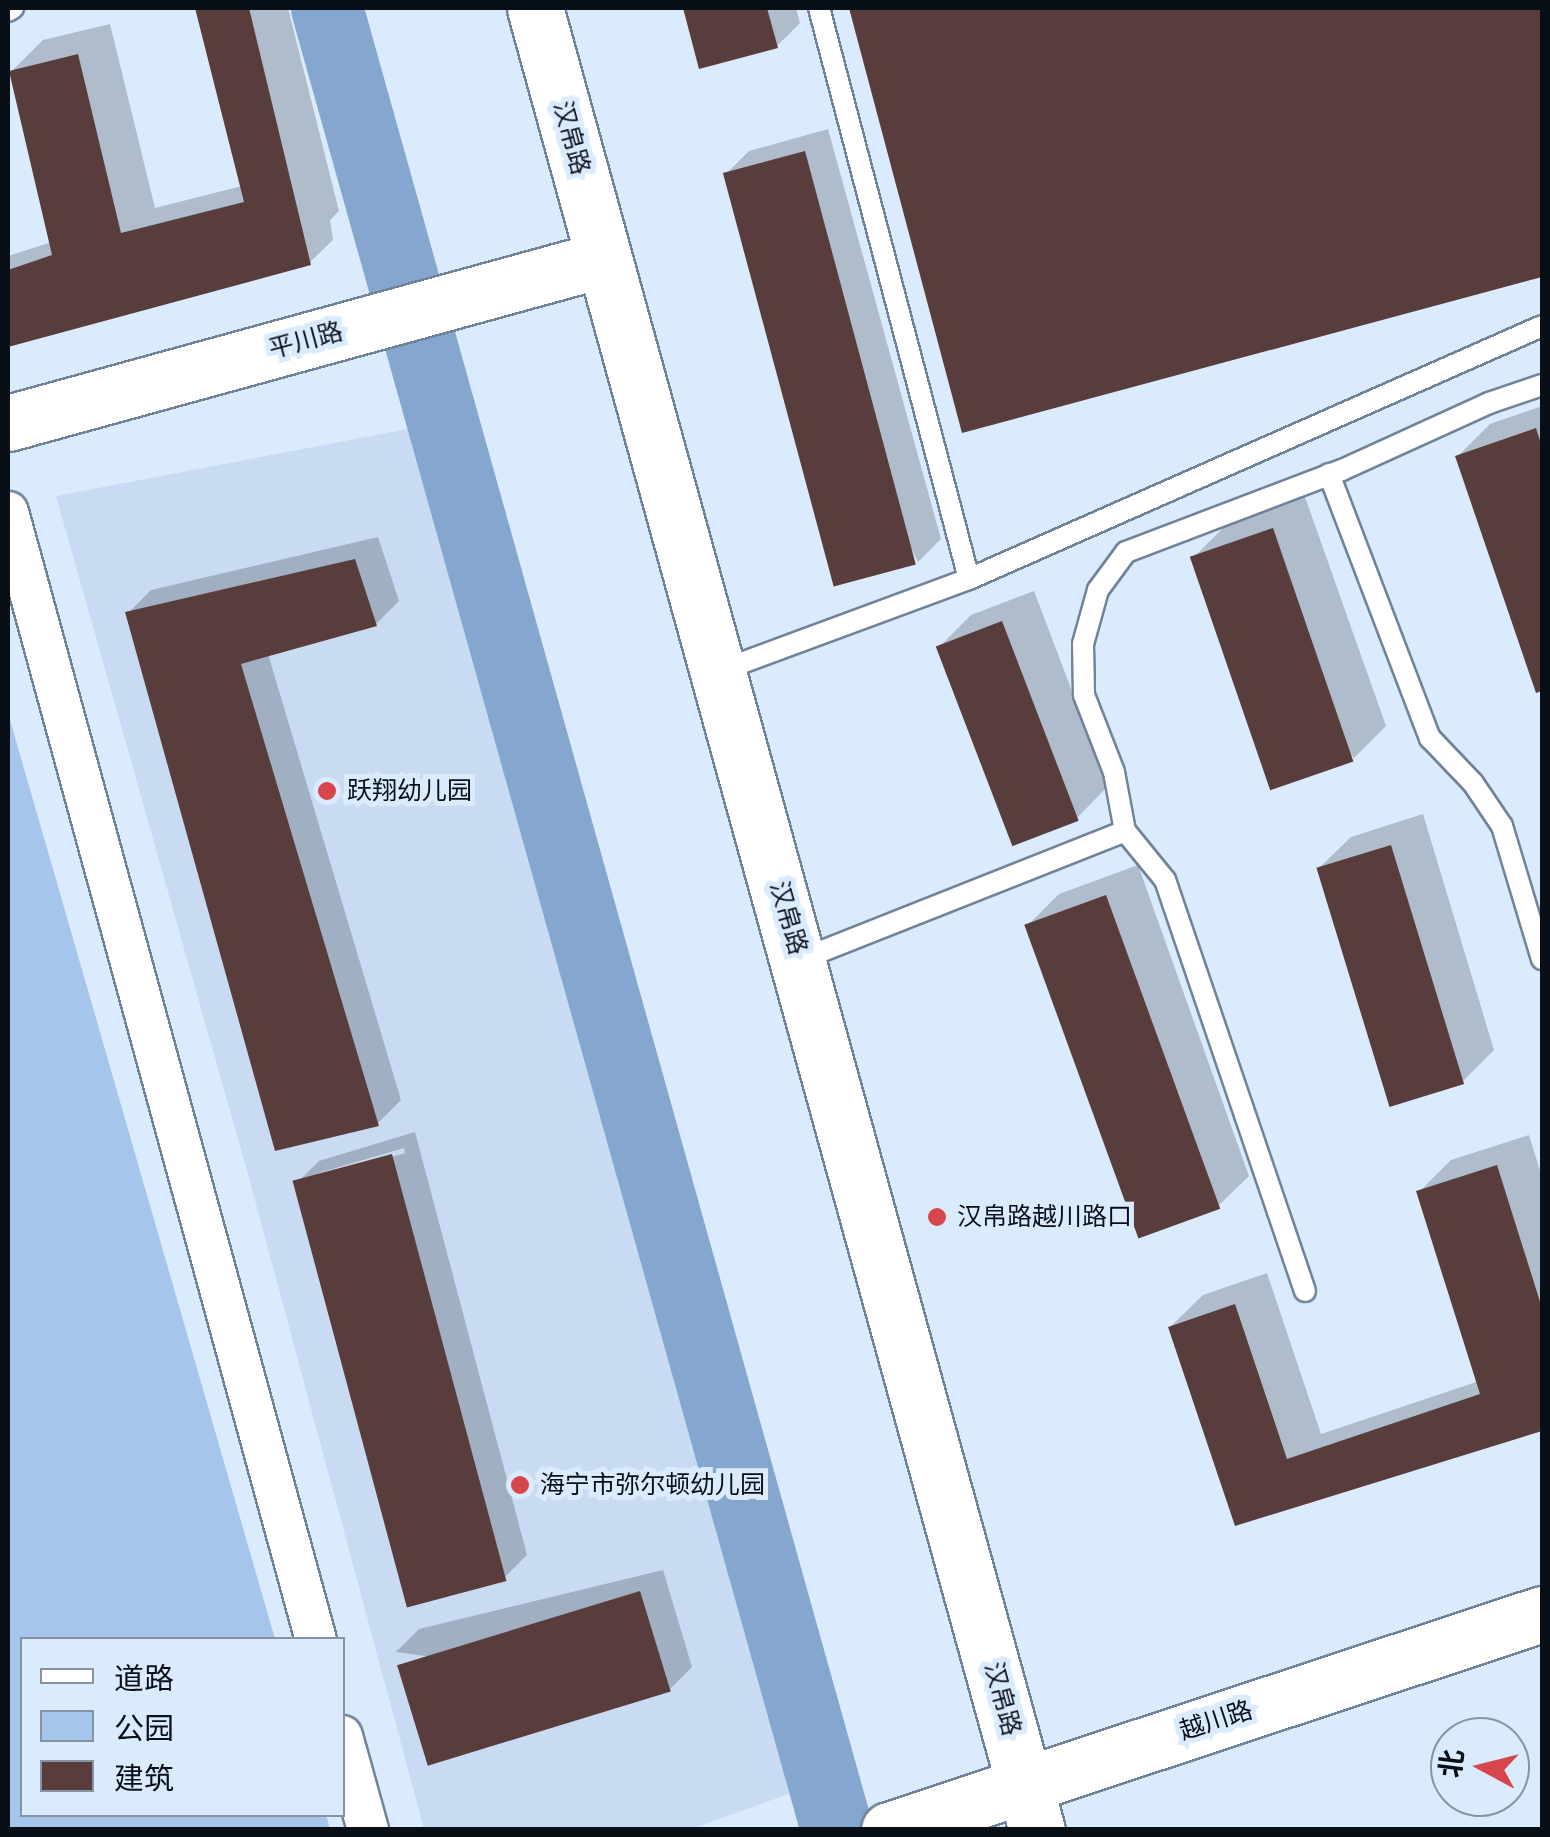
<!DOCTYPE html>
<html>
<head>
<meta charset="utf-8">
<style>
  body { margin:0 }
  #map { position:relative; width:1550px; height:1837px; overflow:hidden; background:#dbebfe; font-family:"DejaVu Sans","Noto Sans SC",sans-serif }
  div>[style] { position:absolute }
  .built>* { inset:0; background:#c8dbf2 }
  .green>* { inset:0; background:#a5c5eb }
  .shadow>* { inset:0; background:#0003 }
  .river>* { height:72px; margin:-36px; padding:0 36px; transform-origin:36px; border-radius:36px; background:#85a6cf }
  .building>* { inset:0; background:#593d3c; transform-origin:0 0 }
  .roads { filter:drop-shadow(2px 0 #718398) drop-shadow(-2px 0 #718398) drop-shadow(0 2px #718398) drop-shadow(0 -2px #718398) }
  .lane>* { height:20px; margin:-10px; padding:0 10px; transform-origin:10px; border-radius:10px; background:#fff }
  .street>* { height:40px; margin:-20px; padding:0 20px; transform-origin:20px; border-radius:20px; background:#fff }
  .secondary>* { height:55px; margin:-27.5px; padding:0 27.5px; transform-origin:27.5px; border-radius:27.5px; background:#fff }
  .dots>* { width:28px; height:28px; translate:-50% -50%; box-sizing:border-box; border:5px solid #dbebfe; border-radius:50% }
  span { translate:-50% -50%; white-space:nowrap; text-align:center; line-height:1.15; -webkit-text-stroke:10px #dbebfe; paint-order:stroke }
  .street-label { font-size:25px; color:#090f17 }
  .poi-label { font-size:25px; color:#090f17 }
  .left { translate:0 -50%; text-align:left }
  .frame { position:absolute; inset:0; border:10px solid #090f17; pointer-events:none }
  .legend { position:absolute; left:20px; top:1637px; width:325px; height:180px; box-sizing:border-box; background:#dbebfe; border:2px solid #8793a2; margin:0; padding:12px 18px; list-style:none; font-size:30px; color:#090f17 }
  .legend li { display:flex; align-items:center; gap:20px; height:50px }
  .legend b { width:50px; border:2px solid #8793a2 }
  .north { position:absolute; left:1430px; top:1717px; width:100px; height:100px; box-sizing:border-box; background:#dbebfe; border:2px solid #8793a2; border-radius:50%; rotate:277deg; font-size:28px; font-weight:700; line-height:40px; text-align:center; color:#090f17 }
  .north::after { content:''; display:block; margin:auto; width:35px; height:45px; background:#d6464c; clip-path:polygon(50% 0,100% 100%,50% 72%,0 100%) }
</style>
</head>
<body>
<div id="map">
  <div class="built">
    <i style="clip-path:polygon(413px 428px,794px 1792px,691px 1829px,424px 1829px,249px 1178px,56px 496px)"></i>
  </div>
  <div class="green">
    <i style="clip-path:polygon(8px 713px,275px 1639px,22px 1640px,22px 1814px,326px 1814px,330px 1829px,8px 1829px)"></i>
  </div>
  <div class="shadow">
    <i style="clip-path:polygon(198px 8px,288px 8px,339px 211px,330px 220px,333px 240px,309px 263px,8px 344px,8px 256px,52px 242px,11px 72px,43px 40px,110px 24px,155px 208px,242px 186px)"></i>
    <i style="clip-path:polygon(685px 8px,796px 8px,800px 23px,777px 46px,701px 66px)"></i>
    <i style="clip-path:polygon(852px 8px,1542px 8px,1542px 274px,964px 430px)"></i>
    <i style="clip-path:polygon(828px 129px,941px 539px,918px 562px,726px 174px,749px 151px)"></i>
    <i style="clip-path:polygon(1542px 406px,1542px 688px,1538px 690px,1458px 456px,1490px 424px)"></i>
    <i style="clip-path:polygon(1305px 497px,1386px 726px,1354px 758px,1193px 558px,1225px 526px)"></i>
    <i style="clip-path:polygon(378px 537px,399px 601px,376px 624px,268px 654px,401px 1100px,378px 1123px,128px 613px,151px 590px)"></i>
    <i style="clip-path:polygon(1034px 591px,1108px 786px,1076px 819px,939px 647px,971px 615px)"></i>
    <i style="clip-path:polygon(1423px 814px,1494px 1050px,1462px 1082px,1318px 869px,1351px 837px)"></i>
    <i style="clip-path:polygon(1138px 865px,1249px 1176px,1216px 1208px,1027px 926px,1059px 894px)"></i>
    <i style="clip-path:polygon(evenodd,415px 1132px,527px 1555px,504px 1578px,296px 1184px,319px 1161px,415px 1132px,404px 1148px,405px 1153px,319px 1178px,319px 1173px,404px 1148px)"></i>
    <i style="clip-path:polygon(1529px 1135px,1542px 1177px,1542px 1429px,1301px 1501px,1170px 1327px,1203px 1295px,1267px 1273px,1321px 1434px,1479px 1381px,1419px 1192px,1451px 1160px)"></i>
    <i style="clip-path:polygon(663px 1570px,692px 1667px,669px 1690px,396px 1652px,419px 1629px)"></i>
  </div>
  <div class="river">
    <i style="left:327px;top:8px;width:1892px;rotate:74.36deg"></i>
  </div>
  <div class="building">
    <i style="clip-path:polygon(195px 8px,249px 8px,311px 265px,8px 347px,8px 270px,52px 255px,9px 71px,78px 54px,121px 233px,244px 202px)"></i>
    <i style="clip-path:polygon(683px 8px,767px 8px,778px 48px,699px 69px)"></i>
    <i style="clip-path:polygon(849px 8px,1542px 8px,1542px 277px,962px 433px)"></i>
    <i style="left:805px;top:151px;width:428px;height:85px;rotate:75deg"></i>
    <i style="clip-path:polygon(1536px 428px,1542px 447px,1542px 691px,1536px 693px,1455px 456px)"></i>
    <i style="left:1273px;top:528px;width:247px;height:88px;rotate:71deg"></i>
    <i style="clip-path:polygon(355px 559px,377px 626px,241px 664px,379px 1126px,275px 1151px,125px 612px)"></i>
    <i style="left:1002px;top:621px;width:214px;height:71px;rotate:69deg"></i>
    <i style="left:1391px;top:845px;width:250px;height:78px;rotate:73deg"></i>
    <i style="left:1106px;top:895px;width:334px;height:87px;rotate:70deg"></i>
    <i style="left:392px;top:1154px;width:442px;height:103px;rotate:75deg"></i>
    <i style="clip-path:polygon(1497px 1165px,1542px 1308px,1542px 1431px,1235px 1526px,1168px 1327px,1235px 1304px,1287px 1459px,1480px 1394px,1416px 1191px)"></i>
    <i style="left:640px;top:1591px;width:105px;height:254px;rotate:73deg"></i>
  </div>
  <div class="roads">
    <div class="lane">
      <i style="left:819px;top:8px;width:590px;rotate:75.28deg"></i>
      <i style="left:8px;top:11px;width:6px;rotate:-31deg"></i>
      <i style="left:1329px;top:474px;width:283px;rotate:69.1deg"></i>
      <i style="left:1430px;top:738px;width:62px;rotate:46.3deg"></i>
      <i style="left:1473px;top:783px;width:52px;rotate:56deg"></i>
      <i style="left:1502px;top:826px;width:139px;rotate:73.3deg"></i>
      <i style="left:720px;top:671px;width:265px;rotate:-20.3deg"></i>
      <i style="left:969px;top:579px;width:626px;rotate:-23.82deg"></i>
      <i style="left:802px;top:959px;width:347px;rotate:-21.6deg"></i>
      <i style="left:1305px;top:1291px;width:434px;rotate:-108.8deg"></i>
      <i style="left:1165px;top:880px;width:63px;rotate:-129.2deg"></i>
      <i style="left:1125px;top:831px;width:60px;rotate:-100.6deg"></i>
      <i style="left:1114px;top:772px;width:83px;rotate:-111.3deg"></i>
      <i style="left:1084px;top:695px;width:51px;rotate:-91.1deg"></i>
      <i style="left:1083px;top:644px;width:56px;rotate:-74.5deg"></i>
      <i style="left:1098px;top:590px;width:47px;rotate:-53.6deg"></i>
      <i style="left:1126px;top:552px;width:231px;rotate:-20.8deg"></i>
      <i style="left:1342px;top:470px;width:162px;rotate:-24.5deg"></i>
      <i style="left:1489px;top:403px;width:56px;rotate:-18.8deg"></i>
    </div>
    <div class="street">
      <i style="left:8px;top:512px;width:1169px;rotate:74.73deg"></i>
      <i style="left:342px;top:1736px;width:98px;rotate:74.5deg"></i>
    </div>
    <div class="secondary">
      <i style="left:535px;top:8px;width:1890px;rotate:74.6deg"></i>
      <i style="left:8px;top:423px;width:618px;rotate:-15.39deg"></i>
      <i style="left:889px;top:1830px;width:688px;rotate:-18.3deg"></i>
    </div>
  </div>
  <div class="dots">
    <i style="left:327px;top:791px;background:#d6464c"></i>
    <i style="left:937px;top:1217px;background:#d6464c"></i>
    <i style="left:520px;top:1485px;background:#d6464c"></i>
  </div>
  <div class="street-label">
    <span style="left:571px;top:138px;rotate:75deg">汉帛路</span>
    <span style="left:306px;top:341px;rotate:-15deg">平川路</span>
    <span style="left:788px;top:918px;rotate:74deg">汉帛路</span>
    <span style="left:1002px;top:1699px;rotate:75deg">汉帛路</span>
    <span style="left:1216px;top:1721px;rotate:-18deg">越川路</span>
  </div>
  <div class="poi-label">
    <span class="left" style="left:347px;top:791px">跃翔幼儿园</span>
    <span class="left" style="left:957px;top:1217px">汉帛路越川路口</span>
    <span class="left" style="left:540px;top:1485px">海宁市弥尔顿幼儿园</span>
  </div>
  <div class="frame"></div>
  <ul class="legend">
  <li><b style="height:12px;background:#fff"></b>道路</li>
  <li><b style="height:28px;background:#a5c5eb"></b>公园</li>
  <li><b style="height:28px;background:#593d3c"></b>建筑</li>
  </ul>
  <div class="north">北</div>
</div>
</body>
</html>
